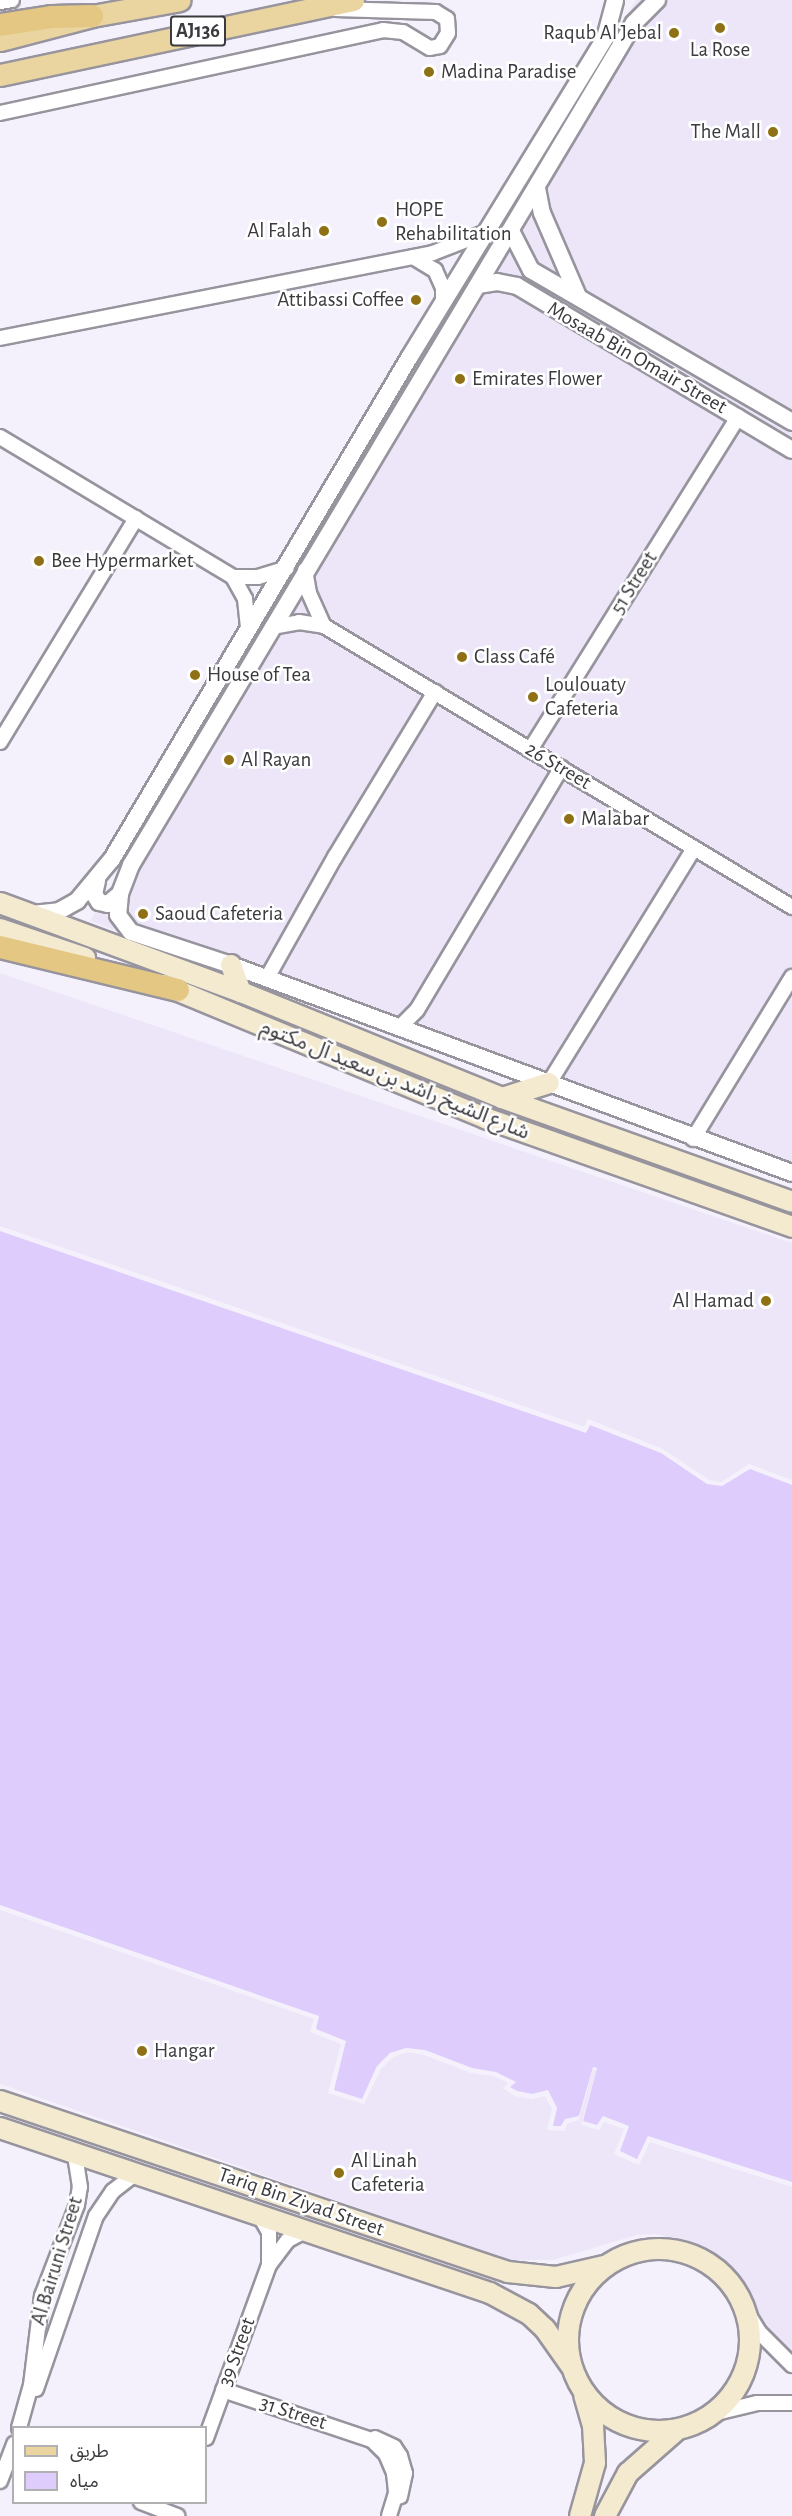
<!DOCTYPE html>
<html>
<head>
<meta charset="utf-8">
<style>
  body { margin:0 }
  #map { position:relative; width:792px; height:2516px; overflow:hidden; background:#f5f1fc; font-family:"Alegreya Sans","Noto Sans Arabic",sans-serif }
  div>[style] { position:absolute }
  .built>* { inset:0; background:#ece6f8 }
  .water>* { inset:0; background:#decdfc }
  .roads { filter:drop-shadow(2px 0 #97949e) drop-shadow(-2px 0 #97949e) drop-shadow(0 2px #97949e) drop-shadow(0 -2px #97949e) }
  .minor>* { height:14px; margin:-7px; padding:0 7px; transform-origin:7px; border-radius:7px; background:#fff }
  .tertiary>* { height:16px; margin:-8px; padding:0 8px; transform-origin:8px; border-radius:8px; background:#fff }
  .secondary>* { height:20px; margin:-10px; padding:0 10px; transform-origin:10px; border-radius:10px; background:#f4ead0 }
  .secondary>.ring { margin:-10px; padding:0; box-sizing:content-box; background:none; border:20px solid #f4ead0; border-radius:50% }
  .primary>* { height:21px; margin:-10.5px; padding:0 10.5px; transform-origin:10.5px; border-radius:10.5px; background:#ead5a1 }
  .trunk>* { height:22px; margin:-11px; padding:0 11px; transform-origin:11px; border-radius:11px; background:#e3c782 }
  .dots>* { width:16px; height:16px; translate:-50% -50%; box-sizing:border-box; border:3px solid #fff; border-radius:50% }
  span { translate:-50% -50%; white-space:nowrap; text-align:center; line-height:1.15; -webkit-text-stroke:5px #fff; paint-order:stroke }
  .shield-label span { padding:2px 4px; background:#fff; border:2px solid; border-radius:4px; -webkit-text-stroke-width:0 }
  .shield-label { font-size:20px; color:#3b3a3e; font-weight:700 }
  .poi-label { font-size:21px; color:#3b3a3e }
  .right { translate:-100% -50%; text-align:right }
  .left { translate:0 -50%; text-align:left }
  .street-label { font-size:21px; color:#3b3a3e }
  .legend { position:absolute; left:12px; top:2426px; width:195px; height:78px; box-sizing:border-box; background:#fff; border:2px solid #b1b0b2; margin:0; padding:8px 10px; list-style:none; font-size:18px; color:#3b3a3e }
  .legend li { display:flex; align-items:center; gap:12px; height:30px }
  .legend b { width:30px; border:2px solid #b1b0b2 }
</style>
</head>
<body>
<div id="map">
  <div class="built">
    <i style="clip-path:polygon(636px 0,792px 0,792px 1180px,90px 921px)"></i>
    <i style="clip-path:polygon(0 973px,792px 1243px,792px 1480px,749px 1464px,721px 1482px,709px 1480px,663px 1449px,588px 1419px,584px 1427px,0 1226px)"></i>
    <i style="clip-path:polygon(0 1910px,314px 2019px,310px 2032px,341px 2044px,328px 2093px,364px 2104px,381px 2069px,393px 2057px,407px 2052px,424px 2055px,471px 2073px,494px 2076px,508px 2083px,503px 2088px,515px 2096px,532px 2099px,545px 2096px,552px 2109px,547px 2130px,564px 2131px,568px 2123px,579px 2120px,593px 2069px,596px 2070px,581px 2125px,599px 2130px,604px 2122px,624px 2129px,614px 2154px,639px 2165px,650px 2142px,792px 2187px,792px 2360px,776px 2346px,756px 2317px,740px 2281px,712px 2253px,692px 2242px,655px 2234px,637px 2235px,553px 2260px,510px 2260px,0 2084px)"></i>
  </div>
  <div class="water">
    <i style="clip-path:polygon(0 1231px,586px 1433px,590px 1425px,661px 1453px,707px 1484px,722px 1486px,750px 1469px,792px 1485px,792px 2182px,648px 2136px,637px 2159px,620px 2151px,629px 2126px,603px 2116px,597px 2125px,583px 2121px,597px 2068px,593px 2067px,579px 2116px,565px 2119px,561px 2126px,553px 2126px,557px 2108px,548px 2090px,532px 2094px,517px 2091px,510px 2087px,516px 2082px,496px 2072px,472px 2068px,425px 2050px,406px 2048px,390px 2053px,377px 2066px,362px 2099px,334px 2090px,346px 2041px,316px 2029px,319px 2016px,0 1905px)"></i>
  </div>
  <div class="roads">
    <div class="minor">
      <i style="left:0;top:2px;width:12px;rotate:-9deg"></i>
      <i style="left:0;top:113px;width:392px;rotate:-12.2deg"></i>
      <i style="left:383px;top:30px;width:20px;rotate:6deg"></i>
      <i style="left:403px;top:32px;width:31px;rotate:31deg"></i>
      <i style="left:430px;top:48px;width:10px;rotate:-11deg"></i>
      <i style="left:440px;top:46px;width:15px;rotate:-58deg"></i>
      <i style="left:448px;top:33px;width:14px;rotate:-94deg"></i>
      <i style="left:447px;top:19px;width:13px;rotate:-148deg"></i>
      <i style="left:436px;top:12px;width:101px;rotate:-178.3deg"></i>
      <i style="left:413px;top:257px;width:26px;rotate:31deg"></i>
      <i style="left:435px;top:270px;width:20px;rotate:66deg"></i>
      <i style="left:443px;top:288px;width:15px;rotate:90deg"></i>
      <i style="left:0;top:338px;width:441px;rotate:-11.1deg"></i>
      <i style="left:433px;top:253px;width:58px;rotate:-21.3deg"></i>
      <i style="left:0;top:437px;width:272px;rotate:31deg"></i>
      <i style="left:233px;top:577px;width:25px;rotate:61deg"></i>
      <i style="left:245px;top:599px;width:31px;rotate:84deg"></i>
      <i style="left:305px;top:570px;width:23px;rotate:80deg"></i>
      <i style="left:309px;top:593px;width:36px;rotate:66deg"></i>
      <i style="left:233px;top:577px;width:25px"></i>
      <i style="left:258px;top:577px;width:30px;rotate:-17deg"></i>
      <i style="left:272px;top:627px;width:27px;rotate:-10deg"></i>
      <i style="left:299px;top:622px;width:25px;rotate:9deg"></i>
      <i style="left:324px;top:626px;width:546px;rotate:30.98deg"></i>
      <i style="left:0;top:742px;width:262px;rotate:-58.7deg"></i>
      <i style="left:530px;top:750px;width:393px;rotate:-58deg"></i>
      <i style="left:267px;top:978px;width:139px;rotate:-60.7deg"></i>
      <i style="left:335px;top:857px;width:193px;rotate:-58.8deg"></i>
      <i style="left:399px;top:1028px;width:25px;rotate:-45deg"></i>
      <i style="left:417px;top:1010px;width:282px;rotate:-59.2deg"></i>
      <i style="left:549px;top:1083px;width:276px;rotate:-58.3deg"></i>
      <i style="left:693px;top:1139px;width:190px;rotate:-58.6deg"></i>
      <i style="left:258px;top:2213px;width:22px;rotate:60deg"></i>
      <i style="left:269px;top:2232px;width:31px;rotate:90deg"></i>
      <i style="left:747px;top:2312px;width:23px;rotate:59deg"></i>
      <i style="left:759px;top:2332px;width:47px;rotate:45deg"></i>
      <i style="left:36px;top:2389px;width:183px;rotate:-70.9deg"></i>
      <i style="left:96px;top:2216px;width:30px;rotate:-56deg"></i>
      <i style="left:113px;top:2191px;width:31px;rotate:-38deg"></i>
      <i style="left:223px;top:2390px;width:157px;rotate:18.6deg"></i>
      <i style="left:372px;top:2440px;width:20px;rotate:45deg"></i>
      <i style="left:386px;top:2454px;width:21px;rotate:67deg"></i>
      <i style="left:394px;top:2473px;width:20px;rotate:84deg"></i>
      <i style="left:396px;top:2493px;width:24px;rotate:107deg"></i>
      <i style="left:712px;top:2414px;width:46px;rotate:-13.7deg"></i>
      <i style="left:757px;top:2403px;width:35px"></i>
      <i style="left:19px;top:2428px;width:45px;rotate:-74.4deg"></i>
      <i style="left:31px;top:2385px;width:90px;rotate:-83deg"></i>
      <i style="left:42px;top:2296px;width:97px;rotate:-69deg"></i>
      <i style="left:77px;top:2205px;width:18px;rotate:-81deg"></i>
      <i style="left:80px;top:2187px;width:36px;rotate:-99deg"></i>
      <i style="left:206px;top:2438px;width:184px;rotate:-70deg"></i>
      <i style="left:269px;top:2265px;width:31px;rotate:-53deg"></i>
      <i style="left:288px;top:2240px;width:21px;rotate:-28deg"></i>
      <i style="left:375px;top:2438px;width:21px;rotate:25deg"></i>
      <i style="left:394px;top:2447px;width:11px;rotate:56deg"></i>
      <i style="left:400px;top:2456px;width:18px;rotate:74deg"></i>
      <i style="left:405px;top:2473px;width:24px;rotate:102deg"></i>
      <i style="left:0;top:2481px;width:40px;rotate:-69deg"></i>
      <i style="left:141px;top:2502px;width:39px;rotate:21deg"></i>
    </div>
    <div class="tertiary">
      <i style="left:657px;top:0;width:33px;rotate:135deg"></i>
      <i style="left:634px;top:23px;width:981px;rotate:120.85deg"></i>
      <i style="left:131px;top:865px;width:31px;rotate:111deg"></i>
      <i style="left:120px;top:894px;width:21px;rotate:95deg"></i>
      <i style="left:118px;top:915px;width:21px;rotate:53deg"></i>
      <i style="left:131px;top:932px;width:105px;rotate:18.3deg"></i>
      <i style="left:231px;top:965px;width:598px;rotate:20.34deg"></i>
      <i style="left:537px;top:188px;width:25px;rotate:79deg"></i>
      <i style="left:542px;top:213px;width:90px;rotate:66.6deg"></i>
      <i style="left:511px;top:231px;width:44px;rotate:62.9deg"></i>
      <i style="left:531px;top:270px;width:302px;rotate:30.2deg"></i>
      <i style="left:478px;top:285px;width:19px;rotate:-9deg"></i>
      <i style="left:497px;top:282px;width:20px;rotate:11deg"></i>
      <i style="left:517px;top:286px;width:320px;rotate:30.8deg"></i>
      <i style="left:97px;top:881px;width:13px;rotate:103deg"></i>
      <i style="left:94px;top:894px;width:9px;rotate:58deg"></i>
      <i style="left:99px;top:902px;width:9px;rotate:13deg"></i>
      <i style="left:108px;top:904px;width:16px;rotate:-40deg"></i>
      <i style="left:32px;top:914px;width:27px;rotate:-6deg"></i>
      <i style="left:59px;top:911px;width:21px;rotate:-29deg"></i>
      <i style="left:77px;top:901px;width:55px;rotate:-50.2deg"></i>
      <i style="left:112px;top:859px;width:582px;rotate:-59.34deg"></i>
      <i style="left:409px;top:358px;width:375px;rotate:-58.5deg"></i>
      <i style="left:605px;top:38px;width:39px;rotate:-75deg"></i>
    </div>
    <div class="secondary">
      <i style="left:0;top:903px;width:257px;rotate:20.3deg"></i>
      <i style="left:241px;top:992px;width:282px;rotate:22.1deg"></i>
      <i style="left:502px;top:1098px;width:308px;rotate:19.7deg"></i>
      <i style="left:0;top:929px;width:90px;rotate:18.8deg"></i>
      <i style="left:231px;top:965px;width:29px;rotate:70deg"></i>
      <i style="left:164px;top:985px;width:347px;rotate:22.5deg"></i>
      <i style="left:485px;top:1118px;width:326px;rotate:19.5deg"></i>
      <i style="left:502px;top:1098px;width:49px;rotate:-17.7deg"></i>
      <i style="left:0;top:2101px;width:536px;rotate:18.6deg"></i>
      <i style="left:508px;top:2272px;width:48px;rotate:5.9deg"></i>
      <i style="left:556px;top:2277px;width:49px;rotate:-12.9deg"></i>
      <i style="left:0;top:2128px;width:517px;rotate:18.61deg"></i>
      <i style="left:490px;top:2293px;width:44px;rotate:28.3deg"></i>
      <i style="left:529px;top:2314px;width:22px;rotate:43deg"></i>
      <i style="left:545px;top:2329px;width:45px;rotate:54.9deg"></i>
      <i class="ring" style="left:568px;top:2249px;width:162px;height:162px"></i>
      <i style="left:580px;top:2516px;width:55px;rotate:-74.2deg"></i>
      <i style="left:595px;top:2463px;width:37px;rotate:-93deg"></i>
      <i style="left:593px;top:2426px;width:32px;rotate:-106deg"></i>
      <i style="left:605px;top:2516px;width:49px;rotate:-61.9deg"></i>
      <i style="left:628px;top:2473px;width:65px;rotate:-41.3deg"></i>
    </div>
    <div class="primary">
      <i style="left:0;top:40px;width:95px;rotate:-14.6deg"></i>
      <i style="left:92px;top:16px;width:89px;rotate:-10.3deg"></i>
      <i style="left:0;top:75px;width:361px;rotate:-12deg"></i>
    </div>
    <div class="trunk">
      <i style="left:0;top:25px;width:53px;rotate:-8.7deg"></i>
      <i style="left:52px;top:17px;width:40px;rotate:-1.4deg"></i>
      <i style="left:0;top:947px;width:183px;rotate:13.6deg"></i>
    </div>
  </div>
  <div class="dots">
    <i style="left:720px;top:28px;background:#8f7014"></i>
    <i style="left:674px;top:33px;background:#8f7014"></i>
    <i style="left:429px;top:72px;background:#8f7014"></i>
    <i style="left:773px;top:132px;background:#8f7014"></i>
    <i style="left:382px;top:222px;background:#8f7014"></i>
    <i style="left:324px;top:231px;background:#8f7014"></i>
    <i style="left:416px;top:300px;background:#8f7014"></i>
    <i style="left:460px;top:379px;background:#8f7014"></i>
    <i style="left:39px;top:561px;background:#8f7014"></i>
    <i style="left:462px;top:657px;background:#8f7014"></i>
    <i style="left:195px;top:675px;background:#8f7014"></i>
    <i style="left:533px;top:697px;background:#8f7014"></i>
    <i style="left:229px;top:760px;background:#8f7014"></i>
    <i style="left:569px;top:819px;background:#8f7014"></i>
    <i style="left:143px;top:914px;background:#8f7014"></i>
    <i style="left:766px;top:1301px;background:#8f7014"></i>
    <i style="left:142px;top:2051px;background:#8f7014"></i>
    <i style="left:339px;top:2173px;background:#8f7014"></i>
  </div>
  <div class="shield-label">
    <span style="left:198px;top:31px">AJ136</span>
  </div>
  <div class="poi-label">
    <span class="right" style="left:662px;top:33px">Raqub Al Jebal</span>
    <span style="left:720px;top:50px">La Rose</span>
    <span class="left" style="left:441px;top:72px">Madina Paradise</span>
    <span class="right" style="left:761px;top:132px">The Mall</span>
    <span class="left" style="left:395px;top:222px">HOPE<br>Rehabilitation</span>
    <span class="right" style="left:312px;top:231px">Al Falah</span>
    <span class="right" style="left:404px;top:300px">Attibassi Coffee</span>
    <span class="left" style="left:472px;top:379px">Emirates Flower</span>
    <span class="left" style="left:51px;top:561px">Bee Hypermarket</span>
    <span class="left" style="left:474px;top:657px">Class Café</span>
    <span class="left" style="left:207px;top:675px">House of Tea</span>
    <span class="left" style="left:545px;top:697px">Loulouaty<br>Cafeteria</span>
    <span class="left" style="left:241px;top:760px">Al Rayan</span>
    <span class="left" style="left:581px;top:819px">Malabar</span>
    <span class="left" style="left:155px;top:914px">Saoud Cafeteria</span>
    <span class="right" style="left:754px;top:1301px">Al Hamad</span>
    <span class="left" style="left:154px;top:2051px">Hangar</span>
    <span class="left" style="left:351px;top:2173px">Al Linah<br>Cafeteria</span>
  </div>
  <div class="street-label">
    <span style="left:637px;top:358px;rotate:30deg">Mosaab Bin Omair Street</span>
    <span style="left:634px;top:583px;rotate:-58deg">51 Street</span>
    <span style="left:558px;top:766px;rotate:31deg">26 Street</span>
    <span style="left:395px;top:1080px;rotate:22deg">شارع الشيخ راشد بن سعيد آل مكتوم</span>
    <span style="left:301px;top:2202px;rotate:19deg">Tariq Bin Ziyad Street</span>
    <span style="left:57px;top:2261px;rotate:-73deg">Al Bairuni Street</span>
    <span style="left:237px;top:2352px;rotate:-70deg">39 Street</span>
    <span style="left:293px;top:2413px;rotate:18deg">31 Street</span>
  </div>
  <ul class="legend">
  <li><b style="height:8px;background:#ead5a1"></b>طريق</li>
  <li><b style="height:16px;background:#decdfc"></b>مياه</li>
  </ul>
</div>
</body>
</html>
